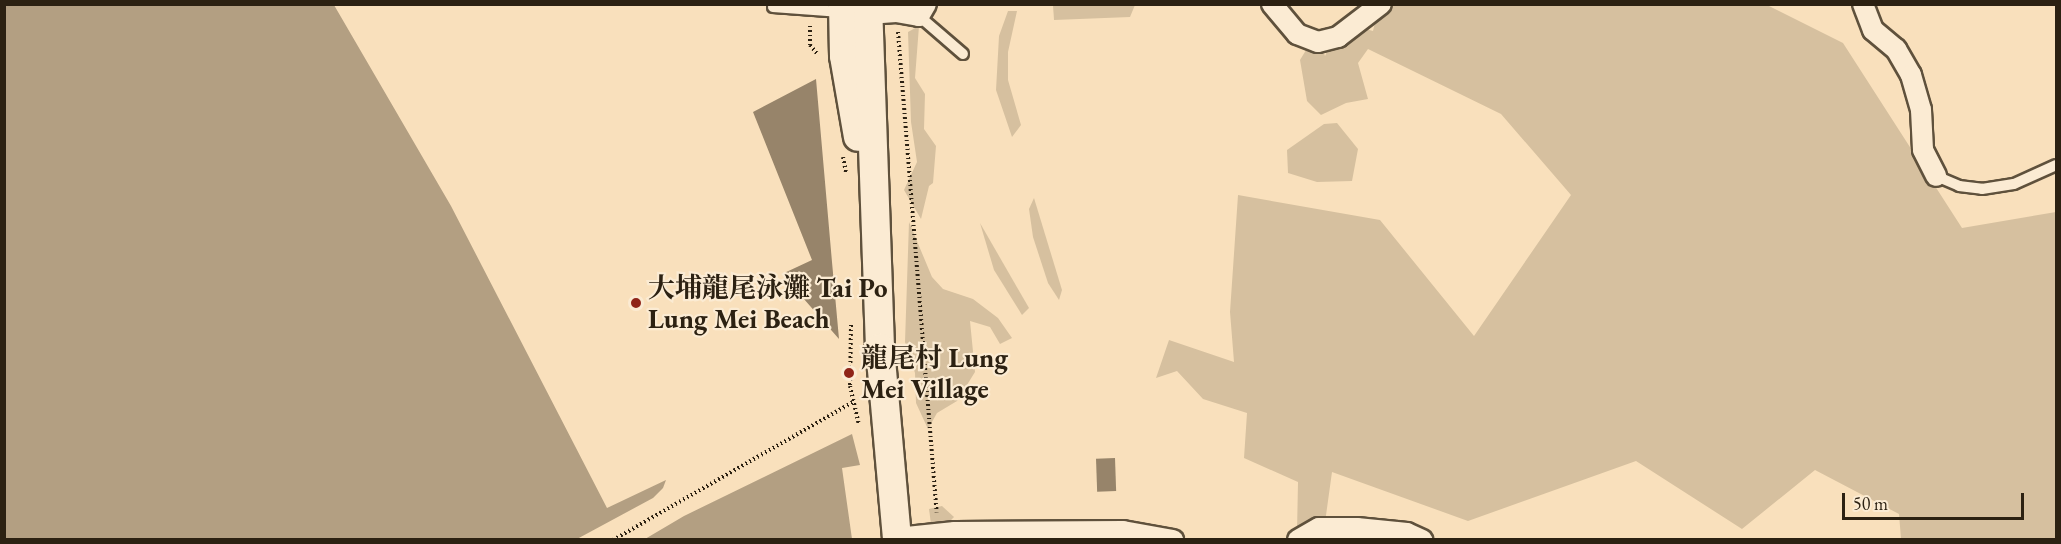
<!DOCTYPE html>
<html>
<head>
<meta charset="utf-8">
<style>
  body { margin:0 }
  #map { position:relative; width:2061px; height:544px; overflow:hidden; background:#f9e0bc; font-family:"EB Garamond","Noto Serif TC",serif }
  div>[style] { position:absolute }
  .green>* { inset:0; background:#d6c09f }
  .water>* { inset:0; background:#b39f82 }
  .building>* { inset:0; background:#97846a; transform-origin:0 0 }
  .path>* { height:4px; margin-top:-2px; transform-origin:0; background:repeating-linear-gradient(90deg,#2c2112 0 1.5px,transparent 0 4.5px) }
  .roads { filter:drop-shadow(2px 0 #5f513c) drop-shadow(-2px 0 #5f513c) drop-shadow(0 2px #5f513c) drop-shadow(0 -2px #5f513c) }
  .lane>* { height:10px; margin:-5px; padding:0 5px; transform-origin:5px; border-radius:5px; background:#fbebd3 }
  .street>* { height:20px; margin:-10px; padding:0 10px; transform-origin:10px; border-radius:10px; background:#fbebd3 }
  .secondary>* { height:28px; margin:-14px; padding:0 14px; transform-origin:14px; border-radius:14px; background:#fbebd3 }
  .dots>* { width:16px; height:16px; translate:-50% -50%; box-sizing:border-box; border:3px solid #fbebd3; border-radius:50% }
  span { translate:-50% -50%; white-space:nowrap; text-align:center; line-height:1.15; -webkit-text-stroke:4.5px #fbebd3; paint-order:stroke }
  .poi-label { font-size:27px; color:#2c2112; font-weight:700 }
  .left { translate:0 -50%; text-align:left }
  .frame { position:absolute; inset:0; border:6px solid #2c2112; pointer-events:none }
  .scale { position:absolute; left:1842px; top:493px; width:182px; height:27px; box-sizing:border-box; border:3px solid #2c2112; border-top:0; padding-left:8px; font-size:18px; line-height:21px; white-space:nowrap; color:#2c2112; -webkit-text-stroke:4px #fbebd3; paint-order:stroke }
</style>
</head>
<body>
<div id="map">
  <div class="green">
    <i style="clip-path:polygon(1071px 4px,1135px 4px,1135px 5px,1130px 17px,1054px 20px,1053px 5px)"></i>
    <i style="clip-path:polygon(1379px 5px,1767px 5px,1843px 43px,1962px 228px,2056px 212px,2056px 539px,1901px 539px,1899px 514px,1815px 470px,1742px 529px,1636px 461px,1468px 521px,1332px 472px,1323px 537px,1297px 532px,1298px 482px,1244px 458px,1247px 413px,1203px 399px,1177px 371px,1156px 378px,1169px 340px,1234px 362px,1230px 312px,1238px 195px,1380px 220px,1474px 336px,1571px 195px,1501px 114px,1368px 49px,1358px 63px,1368px 99px,1346px 103px,1321px 115px,1307px 101px,1300px 60px,1317px 32px,1325px 56px,1341px 22px,1373px 31px)"></i>
    <i style="clip-path:polygon(1008px 11px,1017px 11px,1008px 52px,1008px 80px,1021px 125px,1012px 137px,996px 90px,999px 36px)"></i>
    <i style="clip-path:polygon(919px 26px,915px 78px,925px 94px,924px 129px,936px 146px,933px 183px,929px 186px,921px 219px,904px 190px,917px 162px,911px 122px,908px 32px)"></i>
    <i style="clip-path:polygon(1337px 123px,1358px 149px,1352px 181px,1317px 182px,1288px 173px,1287px 150px,1324px 124px)"></i>
    <i style="clip-path:polygon(1034px 198px,1062px 290px,1059px 300px,1048px 283px,1033px 237px,1029px 209px)"></i>
    <i style="clip-path:polygon(909px 222px,932px 277px,943px 289px,973px 299px,998px 318px,1012px 338px,1000px 344px,990px 327px,970px 321px,975px 372px,957px 401px,937px 413px,928px 429px,916px 403px,915px 373px,905px 342px)"></i>
    <i style="clip-path:polygon(980px 223px,1029px 308px,1022px 315px,994px 270px)"></i>
    <i style="clip-path:polygon(942px 506px,954px 517px,933px 539px,929px 509px)"></i>
  </div>
  <div class="water">
    <i style="clip-path:polygon(4px 5px,334px 5px,451px 206px,607px 508px,666px 480px,663px 488px,653px 498px,577px 539px,5px 539px)"></i>
    <i style="clip-path:polygon(852px 434px,860px 465px,842px 468px,852px 539px,645px 539px,684px 516px)"></i>
  </div>
  <div class="building">
    <i style="clip-path:polygon(816px 79px,832px 262px,839px 339px,782px 274px,812px 260px,753px 112px)"></i>
    <i style="left:1115px;top:458px;width:33px;height:19px;rotate:88deg"></i>
  </div>
  <div class="path">
    <i style="left:810px;top:26px;width:19px;rotate:90deg"></i>
    <i style="left:810px;top:45px;width:13px;rotate:51deg"></i>
    <i style="left:898px;top:32px;width:482px;rotate:85.4deg"></i>
    <i style="left:843px;top:157px;width:16px;rotate:79deg"></i>
    <i style="left:851px;top:325px;width:61px;rotate:90.9deg"></i>
    <i style="left:850px;top:386px;width:40px;rotate:77deg"></i>
    <i style="left:613px;top:540px;width:277px;rotate:-29.9deg"></i>
  </div>
  <div class="roads">
    <div class="lane">
      <i style="left:773px;top:7px;width:68px;rotate:4.2deg"></i>
      <i style="left:919px;top:16px;width:58px;rotate:40.8deg"></i>
      <i style="left:1936px;top:176px;width:25px;rotate:23deg"></i>
      <i style="left:1959px;top:186px;width:23px;rotate:7deg"></i>
      <i style="left:1982px;top:189px;width:32px;rotate:-9deg"></i>
      <i style="left:2014px;top:184px;width:46px;rotate:-24.3deg"></i>
    </div>
    <div class="street">
      <i style="left:1272px;top:4px;width:39px;rotate:50deg"></i>
      <i style="left:1297px;top:34px;width:22px;rotate:21deg"></i>
      <i style="left:1318px;top:42px;width:21px;rotate:-14deg"></i>
      <i style="left:1338px;top:37px;width:54px;rotate:-37.5deg"></i>
      <i style="left:1863px;top:4px;width:28px;rotate:69deg"></i>
      <i style="left:1873px;top:30px;width:30px;rotate:40deg"></i>
      <i style="left:1896px;top:49px;width:30px;rotate:60deg"></i>
      <i style="left:1911px;top:75px;width:36px;rotate:74deg"></i>
      <i style="left:1921px;top:110px;width:40px;rotate:87.1deg"></i>
      <i style="left:1923px;top:150px;width:29px;rotate:63deg"></i>
      <i style="left:868px;top:14px;width:28px;rotate:-4deg"></i>
      <i style="left:896px;top:12px;width:23px;rotate:10deg"></i>
      <i style="left:919px;top:16px;width:14px;rotate:-60deg"></i>
      <i style="left:897px;top:538px;width:58px;rotate:-5.9deg"></i>
      <i style="left:955px;top:532px;width:168px;rotate:-0.3deg"></i>
      <i style="left:1123px;top:531px;width:51px;rotate:10.2deg"></i>
      <i style="left:1298px;top:540px;width:24px;rotate:-30deg"></i>
      <i style="left:1319px;top:528px;width:38px"></i>
      <i style="left:1357px;top:528px;width:50px;rotate:5.7deg"></i>
      <i style="left:1407px;top:533px;width:17px;rotate:25deg"></i>
    </div>
    <div class="secondary">
      <i style="left:843px;top:4px;width:52px;rotate:88.9deg"></i>
      <i style="left:844px;top:56px;width:82px;rotate:80.2deg"></i>
      <i style="left:868px;top:4px;width:344px;rotate:88deg"></i>
      <i style="left:880px;top:348px;width:193px;rotate:84.9deg"></i>
    </div>
  </div>
  <div class="dots">
    <i style="left:636px;top:303px;background:#8f2418"></i>
    <i style="left:849px;top:373px;background:#8f2418"></i>
  </div>
  <div class="poi-label">
    <span class="left" style="left:648px;top:303px">大埔龍尾泳灘 Tai Po<br>Lung Mei Beach</span>
    <span class="left" style="left:861px;top:373px">龍尾村 Lung<br>Mei Village</span>
  </div>
  <div class="frame"></div>
  <div class="scale">50 m</div>
</div>
</body>
</html>
